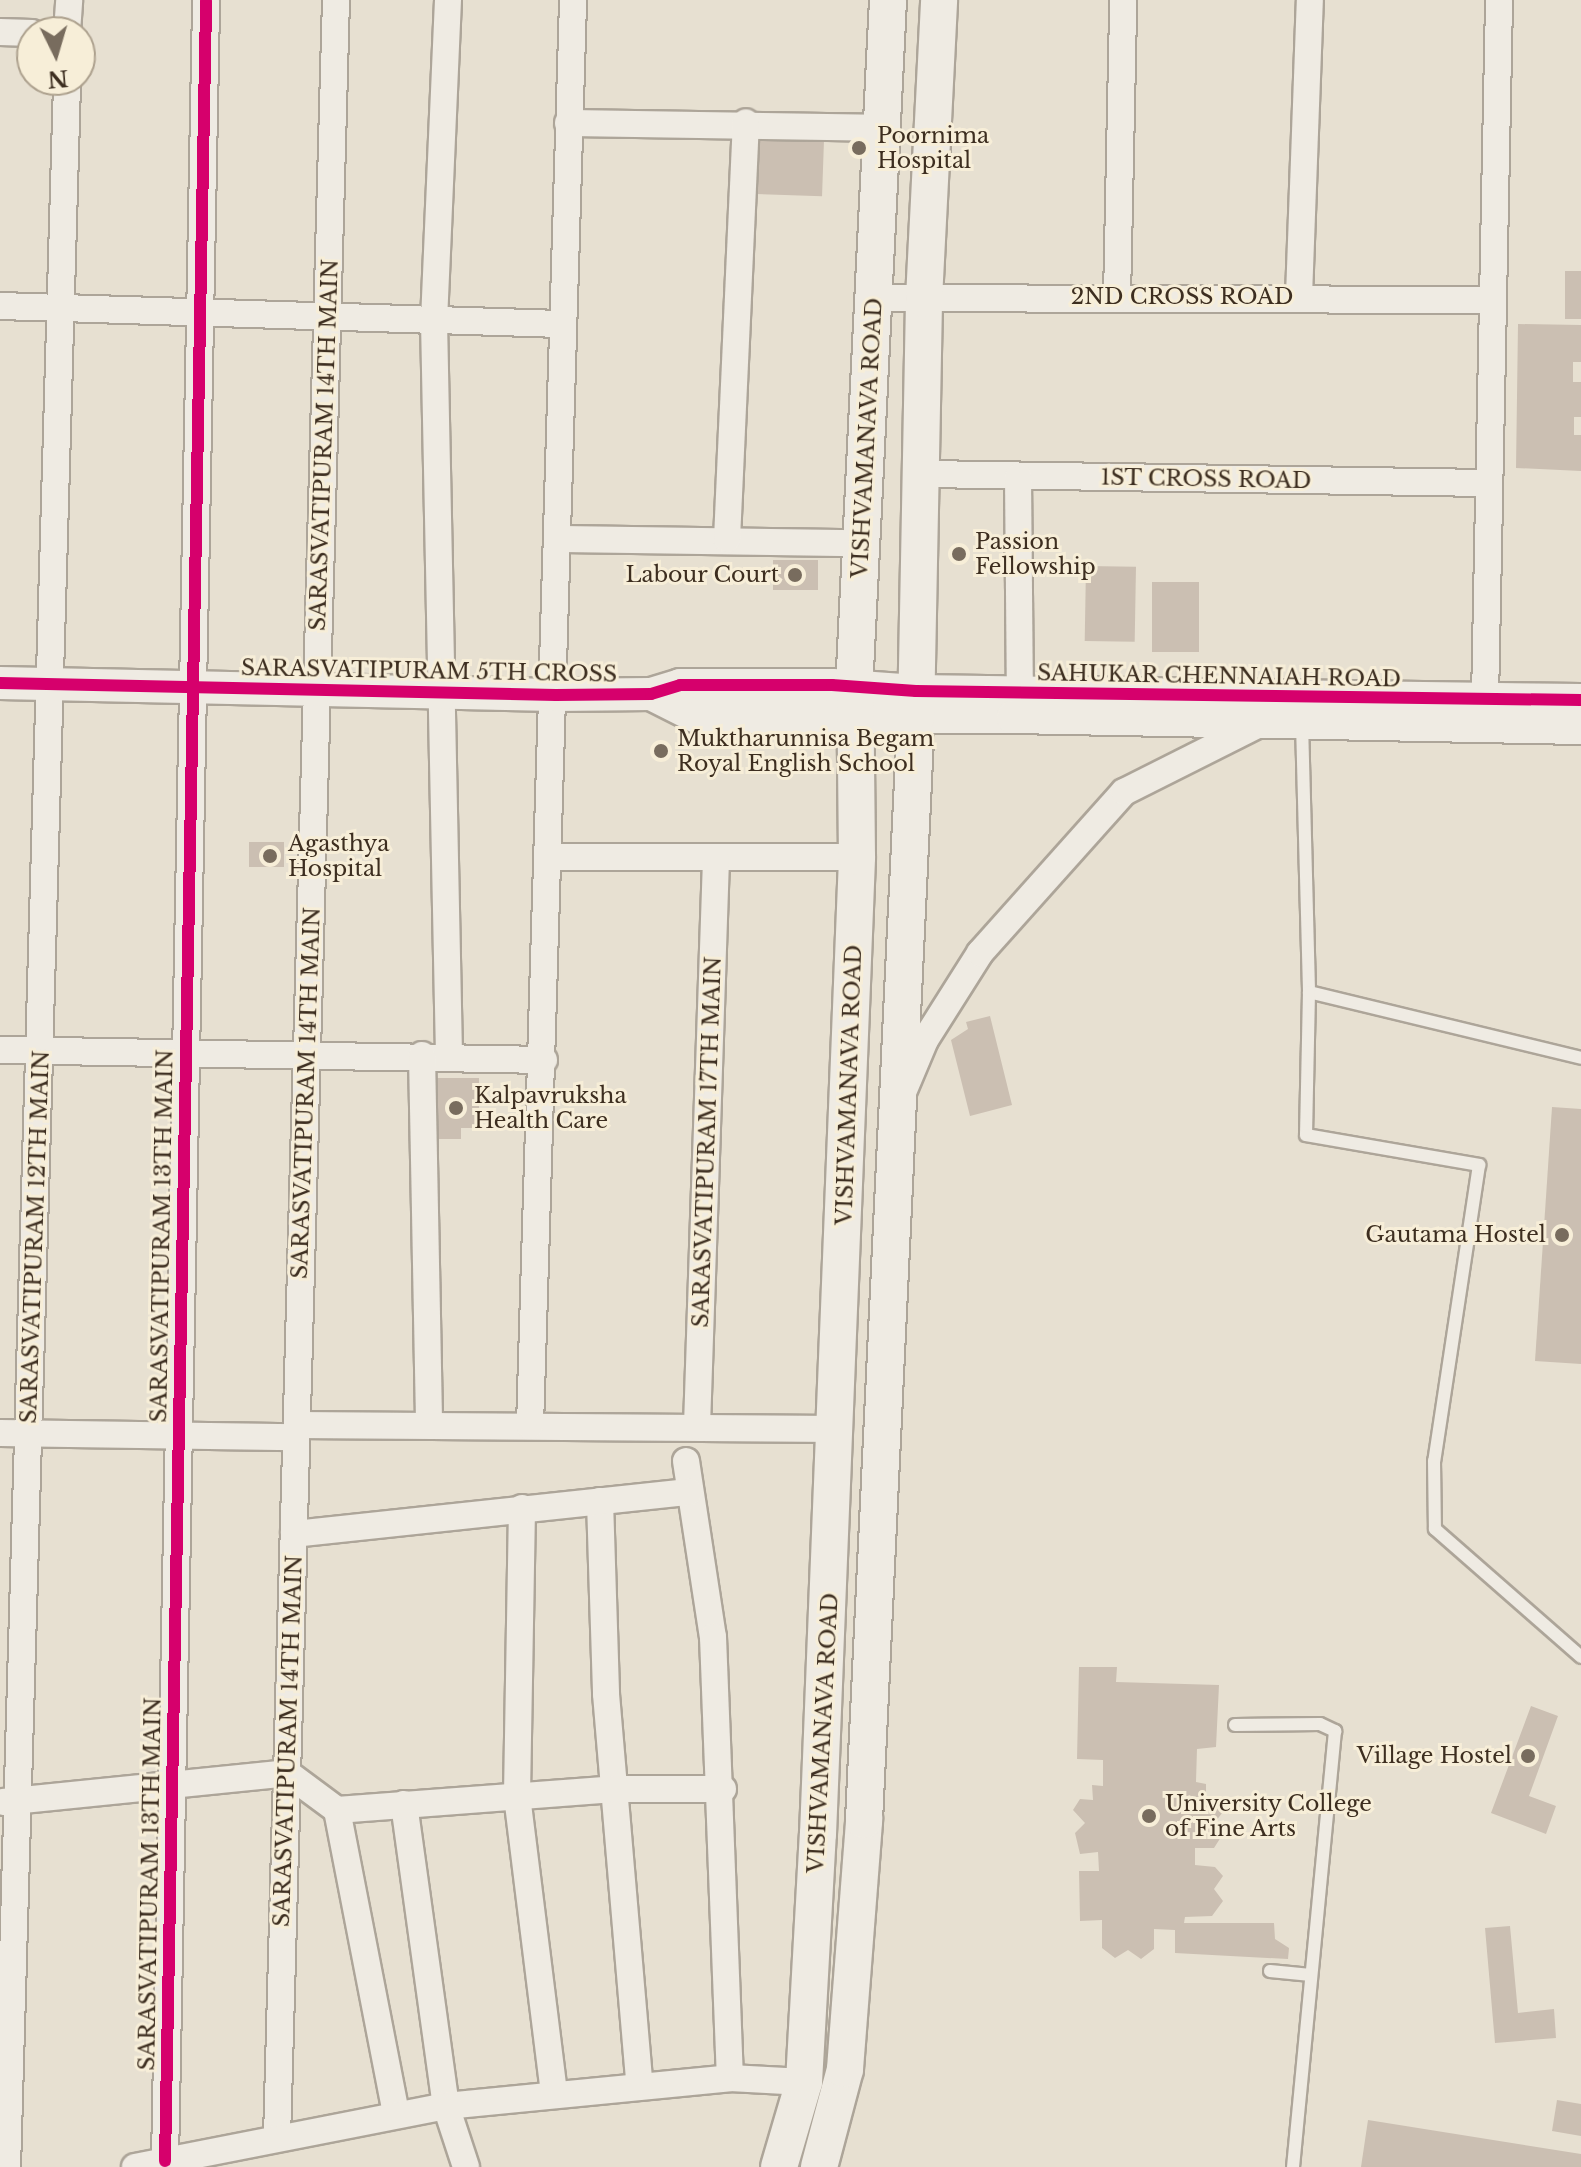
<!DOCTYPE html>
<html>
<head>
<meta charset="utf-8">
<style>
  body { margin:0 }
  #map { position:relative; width:1581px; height:2167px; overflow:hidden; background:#e7e0d1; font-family:"Libre Baskerville",serif }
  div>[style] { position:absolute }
  .building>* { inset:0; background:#cbbfb2; transform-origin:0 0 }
  .roads { filter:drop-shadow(2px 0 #ada599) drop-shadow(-2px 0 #ada599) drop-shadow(0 2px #ada599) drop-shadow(0 -2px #ada599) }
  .service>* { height:12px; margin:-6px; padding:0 6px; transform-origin:6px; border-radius:6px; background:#efebe3 }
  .minor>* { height:26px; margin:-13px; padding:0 13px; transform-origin:13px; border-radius:13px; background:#efebe3 }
  .tertiary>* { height:32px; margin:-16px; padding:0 16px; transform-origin:16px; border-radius:16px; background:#efebe3 }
  .secondary>* { height:36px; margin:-18px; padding:0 18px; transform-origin:18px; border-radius:18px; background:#efebe3 }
  .cycleway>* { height:12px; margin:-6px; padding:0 6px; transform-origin:6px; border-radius:6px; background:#d6006c }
  .dots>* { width:22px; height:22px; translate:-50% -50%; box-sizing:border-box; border:4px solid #f7eed8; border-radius:50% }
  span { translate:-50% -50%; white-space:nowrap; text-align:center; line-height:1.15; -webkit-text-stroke:6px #f7eed8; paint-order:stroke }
  .poi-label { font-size:22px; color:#3d2e20 }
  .left { translate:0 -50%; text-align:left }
  .right { translate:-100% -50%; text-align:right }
  .street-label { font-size:22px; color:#3d2e20 }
  .north { position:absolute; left:16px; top:16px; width:80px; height:80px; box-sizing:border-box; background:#f7eed8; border:2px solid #ada18e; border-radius:50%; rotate:175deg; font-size:22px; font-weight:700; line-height:32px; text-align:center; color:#3d2e20 }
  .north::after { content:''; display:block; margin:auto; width:28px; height:36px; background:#786c5e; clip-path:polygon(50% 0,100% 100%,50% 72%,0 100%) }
</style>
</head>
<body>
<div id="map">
  <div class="building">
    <i style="left:758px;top:139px;width:66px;height:55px;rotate:2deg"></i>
    <i style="left:1565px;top:271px;width:16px;height:48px"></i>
    <i style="clip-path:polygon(1518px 324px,1581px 325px,1581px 362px,1573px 362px,1573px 382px,1581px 382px,1581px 417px,1574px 417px,1574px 435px,1581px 435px,1581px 471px,1516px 468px)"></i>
    <i style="left:773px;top:560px;width:45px;height:30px"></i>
    <i style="left:1086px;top:566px;width:50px;height:75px;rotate:1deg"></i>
    <i style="left:1199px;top:582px;width:70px;height:47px;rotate:90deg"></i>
    <i style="left:249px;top:842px;width:35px;height:25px"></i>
    <i style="clip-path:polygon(990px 1016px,1012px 1105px,970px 1116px,951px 1040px,968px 1029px,966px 1022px)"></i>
    <i style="clip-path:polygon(437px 1078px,479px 1078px,479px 1128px,461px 1128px,461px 1139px,438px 1139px)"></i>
    <i style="clip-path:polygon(1552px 1107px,1581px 1109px,1581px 1364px,1535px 1361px)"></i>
    <i style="clip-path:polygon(1079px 1667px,1117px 1667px,1116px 1682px,1219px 1685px,1216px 1747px,1197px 1749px,1196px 1782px,1206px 1784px,1206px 1797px,1225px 1809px,1216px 1821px,1221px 1837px,1214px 1848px,1195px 1848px,1195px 1865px,1215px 1867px,1223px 1876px,1214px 1889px,1223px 1901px,1212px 1916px,1185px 1917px,1184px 1923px,1274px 1923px,1275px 1939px,1289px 1948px,1288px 1959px,1175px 1953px,1175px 1930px,1154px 1929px,1154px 1949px,1141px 1959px,1128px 1950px,1115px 1958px,1102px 1948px,1102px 1920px,1080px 1921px,1079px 1871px,1099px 1871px,1098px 1852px,1080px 1854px,1075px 1833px,1085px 1823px,1073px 1810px,1080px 1799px,1093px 1800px,1092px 1785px,1103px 1786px,1103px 1760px,1077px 1759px)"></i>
    <i style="clip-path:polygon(1531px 1706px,1558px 1716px,1529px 1796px,1556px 1806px,1546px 1834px,1491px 1813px)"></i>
    <i style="clip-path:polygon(1510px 1926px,1518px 2013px,1554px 2009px,1556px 2038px,1495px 2043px,1485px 1928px)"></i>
    <i style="clip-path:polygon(1557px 2100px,1581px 2104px,1581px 2136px,1552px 2131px)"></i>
    <i style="clip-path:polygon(1368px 2120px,1581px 2154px,1581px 2167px,1361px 2167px)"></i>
  </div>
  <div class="roads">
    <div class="service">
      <i style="left:1302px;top:723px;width:269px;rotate:88.5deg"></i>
      <i style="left:1309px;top:992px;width:280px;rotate:13.6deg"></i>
      <i style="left:1309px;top:992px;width:143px;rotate:91.2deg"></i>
      <i style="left:1306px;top:1135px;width:176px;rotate:9.8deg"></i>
      <i style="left:1479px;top:1165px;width:299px;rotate:98.6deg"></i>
      <i style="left:1434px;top:1461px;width:68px;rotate:89.2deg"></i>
      <i style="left:1435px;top:1529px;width:194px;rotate:41.2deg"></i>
      <i style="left:1235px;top:1725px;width:85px;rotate:-0.7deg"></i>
      <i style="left:1320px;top:1724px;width:17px;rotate:25deg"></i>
      <i style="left:1335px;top:1731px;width:438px;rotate:95.5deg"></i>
      <i style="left:1270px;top:1971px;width:41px;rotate:5.6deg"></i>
    </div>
    <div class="minor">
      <i style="left:448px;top:0;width:321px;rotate:92.5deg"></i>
      <i style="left:434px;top:321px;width:737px;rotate:88.83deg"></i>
      <i style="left:0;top:32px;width:32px;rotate:2deg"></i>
      <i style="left:67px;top:32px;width:32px;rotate:-86deg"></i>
      <i style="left:568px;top:123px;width:310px;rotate:0.9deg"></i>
      <i style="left:1299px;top:296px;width:296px;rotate:-87.9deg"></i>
      <i style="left:874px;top:298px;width:617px;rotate:0.19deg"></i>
      <i style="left:1117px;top:298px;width:298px;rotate:-88.8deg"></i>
      <i style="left:0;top:306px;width:561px;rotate:1.84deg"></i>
      <i style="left:925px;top:474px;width:562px;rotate:0.92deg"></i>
      <i style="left:1018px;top:477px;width:216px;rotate:89.5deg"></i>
      <i style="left:558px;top:539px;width:304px;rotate:0.8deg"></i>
      <i style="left:727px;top:539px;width:417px;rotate:-87.4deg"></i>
      <i style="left:1485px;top:699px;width:699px;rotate:-88.85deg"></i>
      <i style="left:551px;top:857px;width:306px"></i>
      <i style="left:0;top:1050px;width:544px;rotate:1.05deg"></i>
      <i style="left:422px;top:1055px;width:370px;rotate:88.9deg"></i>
      <i style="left:904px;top:1090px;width:54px;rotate:-67.2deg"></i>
      <i style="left:925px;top:1040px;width:103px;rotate:-57.7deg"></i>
      <i style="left:980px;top:953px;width:216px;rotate:-48.2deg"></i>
      <i style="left:1124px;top:792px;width:156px;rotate:-26.7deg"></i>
      <i style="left:297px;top:1425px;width:541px;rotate:0.42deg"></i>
      <i style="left:530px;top:1426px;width:1427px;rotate:-88.27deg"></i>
      <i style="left:697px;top:1426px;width:567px;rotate:-88.08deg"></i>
      <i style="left:0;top:1433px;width:296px;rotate:0.8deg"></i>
      <i style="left:686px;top:1461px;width:178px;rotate:81.3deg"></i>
      <i style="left:713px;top:1637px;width:441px;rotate:87.8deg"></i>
      <i style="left:600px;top:1501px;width:193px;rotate:88.2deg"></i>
      <i style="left:606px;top:1694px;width:394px;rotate:85.1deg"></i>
      <i style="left:522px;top:1508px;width:288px;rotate:91deg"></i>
      <i style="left:517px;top:1796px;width:301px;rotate:82.9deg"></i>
      <i style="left:294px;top:1534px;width:398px;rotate:-6.1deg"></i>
      <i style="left:3px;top:1802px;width:285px;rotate:-5.8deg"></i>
      <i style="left:287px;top:1773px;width:62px;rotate:36.5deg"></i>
      <i style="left:337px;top:1810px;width:309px;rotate:79deg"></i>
      <i style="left:404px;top:1804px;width:305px;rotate:82.1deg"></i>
      <i style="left:446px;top:2106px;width:64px;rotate:71.8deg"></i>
      <i style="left:337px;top:1810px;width:278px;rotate:-4.3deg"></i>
      <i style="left:614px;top:1789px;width:109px"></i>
      <i style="left:277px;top:2138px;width:2139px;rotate:-88.42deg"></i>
      <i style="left:165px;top:2161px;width:2161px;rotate:-88.91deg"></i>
      <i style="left:7px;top:2167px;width:2088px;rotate:-88.35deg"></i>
      <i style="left:135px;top:2167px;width:317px;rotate:-11.1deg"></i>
      <i style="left:446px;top:2106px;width:285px;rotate:-5.6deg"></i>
      <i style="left:730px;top:2078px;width:74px;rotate:3.1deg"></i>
    </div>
    <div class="tertiary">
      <i style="left:0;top:683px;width:556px;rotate:1.24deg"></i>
      <i style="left:556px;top:695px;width:95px;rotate:-0.6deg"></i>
      <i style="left:651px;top:694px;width:30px;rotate:-17deg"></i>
      <i style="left:680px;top:685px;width:152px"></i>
      <i style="left:832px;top:685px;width:84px;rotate:4.1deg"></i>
      <i style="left:916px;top:691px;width:665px;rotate:0.78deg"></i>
      <i style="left:651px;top:694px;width:51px;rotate:26.6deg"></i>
      <i style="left:697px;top:717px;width:316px"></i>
      <i style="left:1013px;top:717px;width:568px;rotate:1.11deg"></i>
    </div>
    <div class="secondary">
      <i style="left:779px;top:2167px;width:89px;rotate:-73.6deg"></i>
      <i style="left:804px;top:2082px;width:248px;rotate:-86.8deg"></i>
      <i style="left:818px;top:1834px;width:978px;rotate:-87.71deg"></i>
      <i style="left:857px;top:857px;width:187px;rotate:-90.6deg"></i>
      <i style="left:855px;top:670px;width:671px;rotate:-87.18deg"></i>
      <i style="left:819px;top:2167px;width:101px;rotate:-75.1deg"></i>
      <i style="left:845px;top:2069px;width:250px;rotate:-85.6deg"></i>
      <i style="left:864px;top:1820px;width:1103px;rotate:-87.3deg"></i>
      <i style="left:916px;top:718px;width:419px;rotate:-88.9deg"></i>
      <i style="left:924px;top:299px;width:299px;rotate:-87.1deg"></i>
    </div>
  </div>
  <div class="cycleway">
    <i style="left:0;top:683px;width:556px;rotate:1.24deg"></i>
    <i style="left:556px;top:695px;width:95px;rotate:-0.6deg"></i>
    <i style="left:651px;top:694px;width:30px;rotate:-17deg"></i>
    <i style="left:680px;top:685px;width:152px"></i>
    <i style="left:832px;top:685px;width:84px;rotate:4.1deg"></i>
    <i style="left:916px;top:691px;width:665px;rotate:0.78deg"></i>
    <i style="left:165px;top:2161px;width:2161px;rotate:-88.91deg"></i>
  </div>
  <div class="dots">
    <i style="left:859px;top:148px;background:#786c5e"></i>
    <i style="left:959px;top:554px;background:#786c5e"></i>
    <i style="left:795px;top:575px;background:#786c5e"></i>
    <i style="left:661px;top:751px;background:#786c5e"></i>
    <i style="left:270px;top:856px;background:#786c5e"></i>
    <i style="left:456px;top:1108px;background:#786c5e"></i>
    <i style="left:1562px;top:1235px;background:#786c5e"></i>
    <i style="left:1528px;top:1756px;background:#786c5e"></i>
    <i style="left:1149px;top:1816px;background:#786c5e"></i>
  </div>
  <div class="poi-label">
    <span class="left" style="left:877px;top:148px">Poornima<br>Hospital</span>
    <span class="left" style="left:975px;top:554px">Passion<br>Fellowship</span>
    <span class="right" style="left:779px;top:575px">Labour Court</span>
    <span class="left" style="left:677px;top:751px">Muktharunnisa Begam<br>Royal English School</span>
    <span class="left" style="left:288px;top:856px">Agasthya<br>Hospital</span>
    <span class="left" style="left:474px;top:1108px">Kalpavruksha<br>Health Care</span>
    <span class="right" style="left:1546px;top:1235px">Gautama Hostel</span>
    <span class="right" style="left:1512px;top:1756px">Village Hostel</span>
    <span class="left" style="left:1165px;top:1816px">University College<br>of Fine Arts</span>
  </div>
  <div class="street-label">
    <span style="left:1182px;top:297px">2ND CROSS ROAD</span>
    <span style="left:867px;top:438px;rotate:-87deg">VISHVAMANAVA ROAD</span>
    <span style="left:324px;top:445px;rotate:-88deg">SARASVATIPURAM 14TH MAIN</span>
    <span style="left:1206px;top:479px;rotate:1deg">1ST CROSS ROAD</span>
    <span style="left:429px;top:671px;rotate:1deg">SARASVATIPURAM 5TH CROSS</span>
    <span style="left:1219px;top:676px;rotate:1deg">SAHUKAR CHENNAIAH ROAD</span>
    <span style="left:849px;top:1085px;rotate:-88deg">VISHVAMANAVA ROAD</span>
    <span style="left:306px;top:1093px;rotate:-88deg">SARASVATIPURAM 14TH MAIN</span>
    <span style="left:707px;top:1142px;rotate:-88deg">SARASVATIPURAM 17TH MAIN</span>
    <span style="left:162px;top:1236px;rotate:-89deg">SARASVATIPURAM 13TH MAIN</span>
    <span style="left:35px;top:1237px;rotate:-88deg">SARASVATIPURAM 12TH MAIN</span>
    <span style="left:823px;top:1733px;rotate:-87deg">VISHVAMANAVA ROAD</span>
    <span style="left:288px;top:1741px;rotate:-88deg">SARASVATIPURAM 14TH MAIN</span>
    <span style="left:150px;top:1884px;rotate:-89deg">SARASVATIPURAM 13TH MAIN</span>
  </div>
  <div class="north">N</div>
</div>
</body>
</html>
